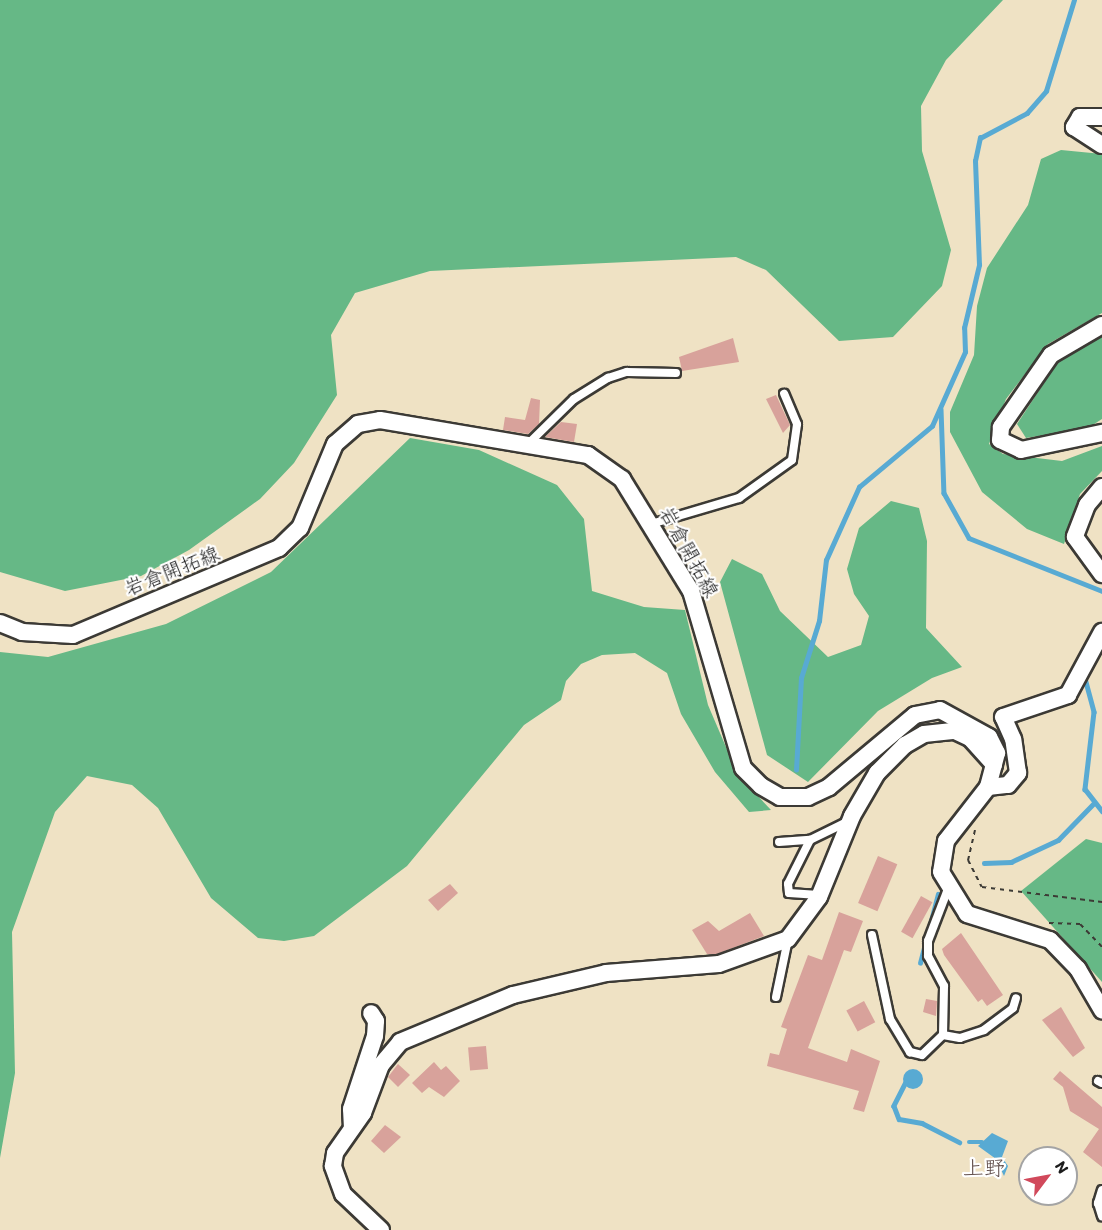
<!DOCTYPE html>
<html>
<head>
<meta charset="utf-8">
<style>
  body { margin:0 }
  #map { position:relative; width:1102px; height:1230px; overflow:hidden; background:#efe2c4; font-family:Itim,"Klee One",sans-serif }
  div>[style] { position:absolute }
  .forest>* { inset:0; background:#66b886 }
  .water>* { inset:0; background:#58aad3 }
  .round { border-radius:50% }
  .stream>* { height:4.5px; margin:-2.25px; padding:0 2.25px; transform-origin:2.25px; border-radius:2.25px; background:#58aad3 }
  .building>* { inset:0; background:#d8a29b; transform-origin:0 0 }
  .path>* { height:2px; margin-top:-1px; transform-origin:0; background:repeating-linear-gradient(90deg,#3c3a35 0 4.5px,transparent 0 9px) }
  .roads { filter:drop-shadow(2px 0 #3c3a35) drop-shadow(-2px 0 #3c3a35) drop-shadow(0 2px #3c3a35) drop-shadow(0 -2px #3c3a35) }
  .lane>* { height:8px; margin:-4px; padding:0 4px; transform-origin:4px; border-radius:4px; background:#fff }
  .street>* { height:16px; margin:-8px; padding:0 8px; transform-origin:8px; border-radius:8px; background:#fff }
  span { translate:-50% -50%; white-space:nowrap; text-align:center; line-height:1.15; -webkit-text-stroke:4.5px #fff; paint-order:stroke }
  .street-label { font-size:20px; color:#1c1c1c }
  .neighbourhood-label { font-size:21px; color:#5e4b48 }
  .north { position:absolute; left:1018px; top:1146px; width:60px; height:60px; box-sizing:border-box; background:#fff; border:2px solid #a4a4a4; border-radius:50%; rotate:58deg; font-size:16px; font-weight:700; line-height:24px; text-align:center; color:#1c1c1c }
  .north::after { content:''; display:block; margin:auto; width:21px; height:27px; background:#d1495b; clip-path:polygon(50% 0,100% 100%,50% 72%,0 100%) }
</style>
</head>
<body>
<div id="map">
  <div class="forest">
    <i style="clip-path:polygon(0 0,1003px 0,946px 60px,921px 106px,922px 151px,951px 250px,942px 286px,893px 337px,839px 341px,766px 270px,736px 257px,430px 271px,355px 293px,331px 335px,337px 395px,294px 463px,260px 499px,189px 550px,141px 576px,65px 591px,0 572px)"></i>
    <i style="clip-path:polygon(1061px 150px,1102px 154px,1102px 313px,1048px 344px,1006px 399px,989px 444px,1003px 454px,1062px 461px,1102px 446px,1102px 471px,1080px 494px,1064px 544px,1027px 529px,982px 492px,950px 432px,950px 412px,974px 355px,977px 306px,987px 268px,1028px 205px,1041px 159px)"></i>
    <i style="clip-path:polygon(1102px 336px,1102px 419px,1088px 428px,1026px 438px,1017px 424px,1059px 360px)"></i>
    <i style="clip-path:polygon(410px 438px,479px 450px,557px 485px,584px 519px,592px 591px,644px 607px,685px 610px,708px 705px,738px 775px,771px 810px,749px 812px,715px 772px,681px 714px,667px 673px,635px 653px,602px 655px,581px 664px,566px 681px,561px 700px,524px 725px,407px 866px,314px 936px,284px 941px,258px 938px,211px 898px,158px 808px,132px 785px,87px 776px,55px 812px,12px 932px,15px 1073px,0 1158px,0 652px,48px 657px,166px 624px,271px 572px)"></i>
    <i style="clip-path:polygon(891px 501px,919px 508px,927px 541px,926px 628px,962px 667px,932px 678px,878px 711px,808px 782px,767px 755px,720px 582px,732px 559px,762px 574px,780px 611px,828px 657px,861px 645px,869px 616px,854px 594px,847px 569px,859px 528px)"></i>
    <i style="clip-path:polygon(1086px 839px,1102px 843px,1102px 982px,1021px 891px)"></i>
  </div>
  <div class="water">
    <i class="round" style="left:903px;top:1069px;width:20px;height:20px"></i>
    <i style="clip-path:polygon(992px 1133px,1008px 1141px,1002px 1157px,1008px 1166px,1004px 1176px,996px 1159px,978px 1146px)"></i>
  </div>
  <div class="stream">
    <i style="left:941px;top:409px;width:84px;rotate:88deg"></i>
    <i style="left:944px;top:493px;width:51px;rotate:60.9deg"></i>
    <i style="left:969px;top:538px;width:143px;rotate:21.7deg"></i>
    <i style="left:1085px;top:678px;width:35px;rotate:75deg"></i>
    <i style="left:1094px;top:712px;width:78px;rotate:96.7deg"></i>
    <i style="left:1085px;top:789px;width:28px;rotate:52deg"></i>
    <i style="left:796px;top:770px;width:92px;rotate:-86.9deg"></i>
    <i style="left:801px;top:678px;width:60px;rotate:-72.5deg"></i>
    <i style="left:819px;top:621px;width:61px;rotate:-83.5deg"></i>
    <i style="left:826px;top:560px;width:80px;rotate:-65.7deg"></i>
    <i style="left:859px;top:487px;width:95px;rotate:-39.9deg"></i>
    <i style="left:932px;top:426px;width:81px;rotate:-66deg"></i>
    <i style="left:965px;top:352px;width:24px;rotate:-92deg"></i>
    <i style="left:964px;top:328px;width:65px;rotate:-76.6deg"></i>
    <i style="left:979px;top:265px;width:104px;rotate:-92.2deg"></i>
    <i style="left:975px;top:161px;width:24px;rotate:-78deg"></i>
    <i style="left:980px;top:138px;width:53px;rotate:-28deg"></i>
    <i style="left:1027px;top:113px;width:29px;rotate:-49deg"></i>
    <i style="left:1046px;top:91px;width:95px;rotate:-72.9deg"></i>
    <i style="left:984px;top:863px;width:27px;rotate:-2deg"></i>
    <i style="left:1011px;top:862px;width:52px;rotate:-25.1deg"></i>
    <i style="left:1058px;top:840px;width:50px;rotate:-45.8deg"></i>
    <i style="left:920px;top:963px;width:71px;rotate:-75.4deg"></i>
    <i style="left:906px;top:1082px;width:27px;rotate:117deg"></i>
    <i style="left:894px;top:1106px;width:14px;rotate:69deg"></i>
    <i style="left:899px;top:1119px;width:23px;rotate:10deg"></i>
    <i style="left:922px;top:1123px;width:42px;rotate:27.2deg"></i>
    <i style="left:969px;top:1142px;width:13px"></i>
  </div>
  <div class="building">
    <i style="clip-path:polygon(733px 338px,739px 362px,682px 371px,679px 357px)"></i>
    <i style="clip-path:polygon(776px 395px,790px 425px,783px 433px,766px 399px)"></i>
    <i style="clip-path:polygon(531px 398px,540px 400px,539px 424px,528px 434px,503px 430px,505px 417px,525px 420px)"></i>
    <i style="clip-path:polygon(561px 422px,577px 424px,574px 442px,545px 437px)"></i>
    <i style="left:878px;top:856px;width:21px;height:51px;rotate:23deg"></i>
    <i style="clip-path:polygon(450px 884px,458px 893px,438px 911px,428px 900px)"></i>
    <i style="left:921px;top:896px;width:13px;height:41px;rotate:29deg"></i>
    <i style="clip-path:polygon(839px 912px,863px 921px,851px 952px,844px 950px,808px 1048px,847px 1062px,851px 1049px,880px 1061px,864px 1112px,853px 1109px,859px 1091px,767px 1066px,770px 1053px,779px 1055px,787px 1029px,781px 1027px,808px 955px,822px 960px)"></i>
    <i style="clip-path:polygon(750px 913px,764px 936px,717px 954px,707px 954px,692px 930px,708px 921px,719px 931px)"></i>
    <i style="clip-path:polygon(961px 933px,1003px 995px,987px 1006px,982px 999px,978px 1002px,944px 955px,942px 949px)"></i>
    <i style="clip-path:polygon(926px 999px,937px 1001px,936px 1016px,923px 1012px)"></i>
    <i style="left:864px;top:1001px;width:24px;height:20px;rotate:62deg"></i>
    <i style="clip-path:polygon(1061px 1007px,1085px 1048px,1073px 1057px,1042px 1020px)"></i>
    <i style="left:486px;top:1046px;width:23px;height:18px;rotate:85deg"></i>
    <i style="clip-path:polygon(434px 1062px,441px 1070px,446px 1066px,460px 1081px,444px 1097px,429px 1087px,422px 1093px,412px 1083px)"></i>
    <i style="clip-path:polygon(398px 1064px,410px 1075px,398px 1087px,388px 1077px)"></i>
    <i style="clip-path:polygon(1060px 1071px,1102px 1107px,1102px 1167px,1083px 1152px,1099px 1129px,1070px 1111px,1063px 1087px,1053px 1079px)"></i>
    <i style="clip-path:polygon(385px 1125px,401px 1137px,384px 1153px,371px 1141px)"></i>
  </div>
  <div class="path">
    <i style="left:975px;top:830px;width:31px;rotate:103deg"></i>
    <i style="left:968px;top:860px;width:30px;rotate:63deg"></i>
    <i style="left:982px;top:887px;width:121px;rotate:7.1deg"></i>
    <i style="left:1049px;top:923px;width:31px;rotate:2deg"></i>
    <i style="left:1080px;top:924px;width:32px;rotate:46deg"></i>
  </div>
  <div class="roads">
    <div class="lane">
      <i style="left:528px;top:444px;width:64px;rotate:-44.4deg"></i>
      <i style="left:574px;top:399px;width:40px;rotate:-32deg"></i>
      <i style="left:608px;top:378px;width:20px;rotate:-18deg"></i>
      <i style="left:627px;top:372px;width:49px;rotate:1.2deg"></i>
      <i style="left:651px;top:524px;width:92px;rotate:-16.5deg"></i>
      <i style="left:739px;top:498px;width:65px;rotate:-35.6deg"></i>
      <i style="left:792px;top:460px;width:36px;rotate:-82deg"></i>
      <i style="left:797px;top:424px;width:33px;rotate:-113deg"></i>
      <i style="left:810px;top:840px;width:49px;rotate:116.6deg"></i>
      <i style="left:788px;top:884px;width:9px;rotate:84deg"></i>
      <i style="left:789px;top:893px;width:30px;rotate:4deg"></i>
      <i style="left:779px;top:842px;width:31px;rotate:-4deg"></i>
      <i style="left:810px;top:840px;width:43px;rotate:-26deg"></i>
      <i style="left:872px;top:935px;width:86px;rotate:77.9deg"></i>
      <i style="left:890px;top:1019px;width:39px;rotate:59deg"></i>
      <i style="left:910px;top:1052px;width:12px;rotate:14deg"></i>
      <i style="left:922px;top:1055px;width:29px;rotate:-44deg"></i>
      <i style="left:943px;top:1035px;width:49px;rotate:-88.8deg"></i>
      <i style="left:944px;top:986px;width:34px;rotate:-118deg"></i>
      <i style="left:928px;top:956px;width:15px;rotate:-90deg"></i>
      <i style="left:928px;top:941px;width:56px;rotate:-69deg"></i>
      <i style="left:776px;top:997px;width:59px;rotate:-78.3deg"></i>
      <i style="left:943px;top:1035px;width:17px;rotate:10deg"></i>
      <i style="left:960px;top:1038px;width:25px;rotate:-18deg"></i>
      <i style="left:984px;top:1030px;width:36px;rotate:-37deg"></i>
      <i style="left:1013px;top:1008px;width:10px;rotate:-73deg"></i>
      <i style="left:1098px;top:1081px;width:4px;rotate:27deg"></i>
      <i style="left:1102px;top:1190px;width:14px;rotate:107deg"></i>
      <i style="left:1098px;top:1203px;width:14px;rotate:73deg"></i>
    </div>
    <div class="street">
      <i style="left:1102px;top:117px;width:22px;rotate:180deg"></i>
      <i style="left:1080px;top:117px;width:12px;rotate:121deg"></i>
      <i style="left:1074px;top:127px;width:33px;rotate:33deg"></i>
      <i style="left:1102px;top:325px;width:59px;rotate:149.5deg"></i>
      <i style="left:1051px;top:355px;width:88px;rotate:124.8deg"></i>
      <i style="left:1001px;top:427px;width:13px;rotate:94deg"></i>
      <i style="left:1000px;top:440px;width:23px;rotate:25deg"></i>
      <i style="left:1021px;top:450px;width:83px;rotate:-11.9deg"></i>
      <i style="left:1102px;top:487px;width:23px;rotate:130deg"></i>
      <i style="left:1087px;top:505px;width:34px;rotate:111deg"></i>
      <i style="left:1075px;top:537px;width:46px;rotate:53.9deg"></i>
      <i style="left:0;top:623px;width:24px;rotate:22deg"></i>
      <i style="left:22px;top:632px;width:51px;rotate:3.4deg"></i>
      <i style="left:73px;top:635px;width:224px;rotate:-22.9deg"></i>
      <i style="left:279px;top:548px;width:29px;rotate:-44deg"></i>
      <i style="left:300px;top:528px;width:91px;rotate:-67.4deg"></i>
      <i style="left:335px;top:444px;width:30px;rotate:-41deg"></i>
      <i style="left:358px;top:424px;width:22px;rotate:-10deg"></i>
      <i style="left:380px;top:420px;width:211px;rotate:9.6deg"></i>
      <i style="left:588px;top:455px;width:42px;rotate:35.2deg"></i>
      <i style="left:622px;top:479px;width:132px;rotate:58.4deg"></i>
      <i style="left:691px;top:591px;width:184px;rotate:73.6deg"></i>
      <i style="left:743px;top:768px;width:25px;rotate:45deg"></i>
      <i style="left:761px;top:786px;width:22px;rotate:30deg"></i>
      <i style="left:780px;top:797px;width:28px"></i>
      <i style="left:808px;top:797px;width:23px;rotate:-25deg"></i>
      <i style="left:829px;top:787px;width:112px;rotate:-39.9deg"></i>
      <i style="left:915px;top:715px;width:25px;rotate:-11deg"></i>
      <i style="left:940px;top:710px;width:56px;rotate:28.9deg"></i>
      <i style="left:989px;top:737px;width:18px;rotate:63deg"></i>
      <i style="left:997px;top:753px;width:35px;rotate:105deg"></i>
      <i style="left:988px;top:787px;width:68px;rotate:127.9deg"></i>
      <i style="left:946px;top:841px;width:31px;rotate:99deg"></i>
      <i style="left:941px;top:872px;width:49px;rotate:58.2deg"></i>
      <i style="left:967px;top:914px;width:87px;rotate:17.4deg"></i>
      <i style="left:1050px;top:940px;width:40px;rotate:46deg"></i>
      <i style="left:1078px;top:969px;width:48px;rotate:59.7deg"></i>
      <i style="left:988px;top:787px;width:20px;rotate:-6deg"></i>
      <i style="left:1008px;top:785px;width:16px;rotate:-50deg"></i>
      <i style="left:1018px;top:773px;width:34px;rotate:-98deg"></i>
      <i style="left:1013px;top:739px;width:24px;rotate:-114deg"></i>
      <i style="left:1003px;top:717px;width:69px;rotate:-18.7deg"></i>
      <i style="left:1068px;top:695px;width:72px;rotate:-61.6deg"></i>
      <i style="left:352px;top:1128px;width:19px;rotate:-93deg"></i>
      <i style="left:351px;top:1109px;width:77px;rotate:-71.8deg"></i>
      <i style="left:375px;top:1036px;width:15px;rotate:-86deg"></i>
      <i style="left:376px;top:1021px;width:9px;rotate:-122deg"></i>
      <i style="left:381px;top:1230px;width:52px;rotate:-136.5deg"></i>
      <i style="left:343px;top:1194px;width:30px;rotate:-110deg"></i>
      <i style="left:333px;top:1166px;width:13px;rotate:-81deg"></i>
      <i style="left:335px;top:1153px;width:49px;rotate:-55deg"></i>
      <i style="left:363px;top:1113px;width:51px;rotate:-69.4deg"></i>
      <i style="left:381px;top:1065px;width:30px;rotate:-50deg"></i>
      <i style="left:400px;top:1042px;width:122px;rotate:-22.6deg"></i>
      <i style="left:513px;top:995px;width:96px;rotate:-13.3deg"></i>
      <i style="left:606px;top:973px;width:113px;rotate:-4.6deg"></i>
      <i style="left:719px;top:964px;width:73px;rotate:-19.9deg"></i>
      <i style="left:788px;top:939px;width:52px;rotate:-53.6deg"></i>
      <i style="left:819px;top:897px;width:87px;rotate:-67.8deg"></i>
      <i style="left:852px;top:816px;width:50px;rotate:-59.8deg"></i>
      <i style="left:877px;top:773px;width:40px;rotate:-45deg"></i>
      <i style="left:905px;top:745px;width:22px;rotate:-30deg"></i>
      <i style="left:924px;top:734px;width:31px;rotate:-6deg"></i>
      <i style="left:955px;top:731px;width:17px;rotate:25deg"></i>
      <i style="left:970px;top:738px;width:36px;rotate:48deg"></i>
    </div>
  </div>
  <div class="street-label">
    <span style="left:689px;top:552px;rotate:61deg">岩倉開拓線</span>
    <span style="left:172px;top:571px;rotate:-22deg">岩倉開拓線</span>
  </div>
  <div class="neighbourhood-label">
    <span style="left:984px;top:1168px">上野</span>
  </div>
  <div class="north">N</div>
</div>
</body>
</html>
